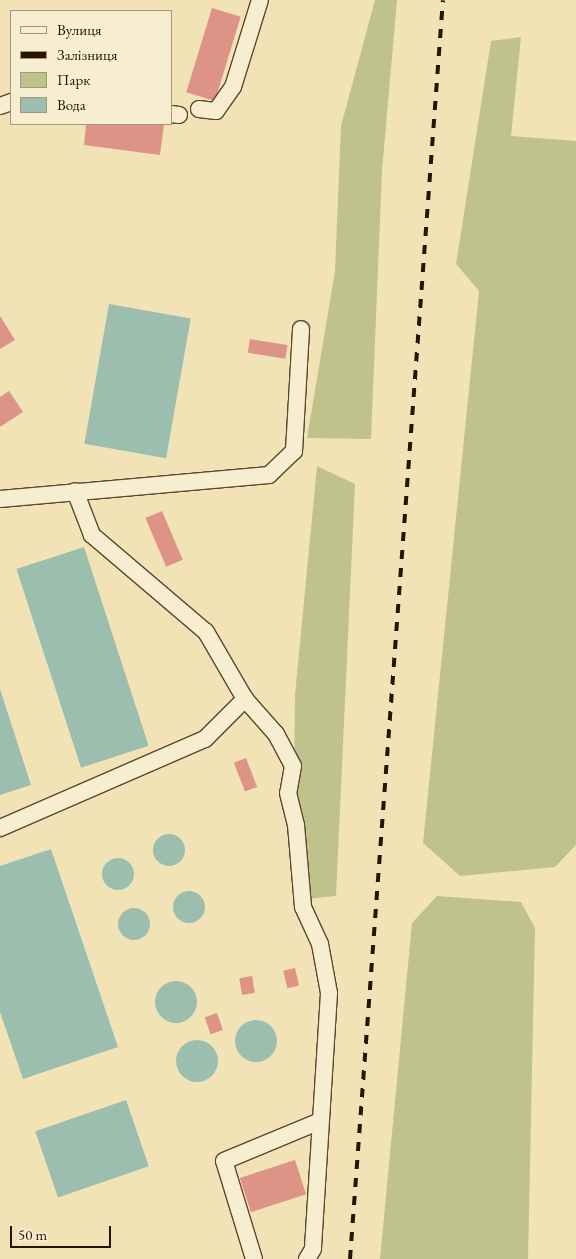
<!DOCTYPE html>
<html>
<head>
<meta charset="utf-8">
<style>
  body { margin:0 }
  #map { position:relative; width:576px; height:1259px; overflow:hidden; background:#f2e3b7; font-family:"EB Garamond",serif }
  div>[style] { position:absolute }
  .green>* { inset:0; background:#bfc28b }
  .water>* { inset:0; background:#9bbeaf; transform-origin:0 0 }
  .round { border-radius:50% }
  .building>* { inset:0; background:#dd9385; transform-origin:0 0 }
  .roads { filter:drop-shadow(1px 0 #5c462e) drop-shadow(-1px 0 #5c462e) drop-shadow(0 1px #5c462e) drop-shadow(0 -1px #5c462e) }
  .minor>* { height:16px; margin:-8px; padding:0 8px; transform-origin:8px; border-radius:8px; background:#f7edd0 }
  .rail>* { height:4px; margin-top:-2px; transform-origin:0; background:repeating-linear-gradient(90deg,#2a1200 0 9px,transparent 0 18px) }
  span { translate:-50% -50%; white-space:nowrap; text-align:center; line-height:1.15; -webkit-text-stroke:4px #f7edd0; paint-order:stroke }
  .legend { position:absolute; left:10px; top:10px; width:162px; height:115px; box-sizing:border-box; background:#f7edd0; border:1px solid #a5957d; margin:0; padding:6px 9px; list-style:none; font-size:15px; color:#2a1200 }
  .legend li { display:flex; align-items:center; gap:10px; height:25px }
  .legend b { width:25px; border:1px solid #a5957d }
  .scale { position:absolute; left:10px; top:1226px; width:101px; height:22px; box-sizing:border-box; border:2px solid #2a1200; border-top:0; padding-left:6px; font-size:15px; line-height:18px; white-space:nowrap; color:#2a1200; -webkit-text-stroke:4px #f7edd0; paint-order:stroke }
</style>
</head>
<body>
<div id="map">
  <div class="green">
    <i style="clip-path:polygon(375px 0,397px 0,382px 171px,371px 439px,307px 438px,335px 271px,341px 126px)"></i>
    <i style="clip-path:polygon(521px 37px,511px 136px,576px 141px,576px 845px,555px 867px,460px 876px,423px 843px,479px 291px,456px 264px,491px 41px)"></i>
    <i style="clip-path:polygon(317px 466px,355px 484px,336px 896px,307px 899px,294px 792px,295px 695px)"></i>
    <i style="clip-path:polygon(437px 896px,521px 902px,535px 928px,528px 1259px,380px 1259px,412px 923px)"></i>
  </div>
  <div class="water">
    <i style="left:109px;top:304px;width:83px;height:142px;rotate:10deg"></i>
    <i style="left:84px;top:547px;width:209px;height:71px;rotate:72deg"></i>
    <i style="clip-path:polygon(0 689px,31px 785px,0 795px)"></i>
    <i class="round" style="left:153px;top:834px;width:32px;height:32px"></i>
    <i style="clip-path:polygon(51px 849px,118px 1047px,23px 1079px,0 1012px,0 866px)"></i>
    <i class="round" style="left:102px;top:858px;width:32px;height:32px"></i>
    <i class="round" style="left:173px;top:891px;width:32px;height:32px"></i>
    <i class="round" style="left:118px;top:908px;width:32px;height:32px"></i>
    <i class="round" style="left:155px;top:981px;width:42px;height:42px"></i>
    <i class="round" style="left:235px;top:1020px;width:42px;height:42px"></i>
    <i class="round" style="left:176px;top:1040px;width:42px;height:42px"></i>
    <i style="left:126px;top:1100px;width:70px;height:96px;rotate:71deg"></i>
  </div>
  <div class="building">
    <i style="left:212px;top:8px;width:30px;height:88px;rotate:17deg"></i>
    <i style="clip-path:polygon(86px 124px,164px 124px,160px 155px,84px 145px)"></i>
    <i style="clip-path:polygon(0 316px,15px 340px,0 349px)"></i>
    <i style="left:250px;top:339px;width:38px;height:14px;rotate:9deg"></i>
    <i style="clip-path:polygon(9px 391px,23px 412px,0 427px,0 397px)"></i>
    <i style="left:162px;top:511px;width:53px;height:18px;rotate:67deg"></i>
    <i style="left:246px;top:758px;width:31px;height:13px;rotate:69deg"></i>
    <i style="left:295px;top:968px;width:18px;height:12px;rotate:77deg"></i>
    <i style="left:252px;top:976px;width:17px;height:13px;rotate:80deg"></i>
    <i style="left:217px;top:1013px;width:18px;height:13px;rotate:71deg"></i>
    <i style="left:295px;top:1160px;width:36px;height:58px;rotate:72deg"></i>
  </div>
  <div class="roads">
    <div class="minor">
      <i style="left:0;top:106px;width:12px;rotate:-20deg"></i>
      <i style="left:199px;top:109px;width:17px;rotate:7deg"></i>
      <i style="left:216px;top:111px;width:29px;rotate:-55deg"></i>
      <i style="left:233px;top:87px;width:91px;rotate:-72.8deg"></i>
      <i style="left:171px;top:114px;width:8px;rotate:7deg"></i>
      <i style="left:0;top:499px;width:270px;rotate:-5.1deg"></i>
      <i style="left:269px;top:475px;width:35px;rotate:-44deg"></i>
      <i style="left:294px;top:451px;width:122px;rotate:-86.7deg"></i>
      <i style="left:245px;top:699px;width:47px;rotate:48.5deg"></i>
      <i style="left:276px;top:734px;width:36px;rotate:62deg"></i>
      <i style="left:293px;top:766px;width:27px;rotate:100deg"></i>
      <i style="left:288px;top:793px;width:33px;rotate:76deg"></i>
      <i style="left:296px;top:825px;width:82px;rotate:85.1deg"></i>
      <i style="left:303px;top:907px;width:41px;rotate:65.3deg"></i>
      <i style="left:320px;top:944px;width:50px;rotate:79.6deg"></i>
      <i style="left:329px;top:993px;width:256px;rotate:93.6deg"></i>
      <i style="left:313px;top:1249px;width:12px;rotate:121deg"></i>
      <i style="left:0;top:828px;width:223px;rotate:-23.5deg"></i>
      <i style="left:205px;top:739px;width:57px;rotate:-45deg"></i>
      <i style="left:245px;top:699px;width:78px;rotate:-120.2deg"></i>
      <i style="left:206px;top:632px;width:150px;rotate:-139.6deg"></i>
      <i style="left:92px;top:535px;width:47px;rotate:-111.1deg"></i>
      <i style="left:254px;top:1259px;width:102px;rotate:-107deg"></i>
      <i style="left:224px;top:1161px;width:104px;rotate:-22.6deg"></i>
    </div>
  </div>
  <div class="rail">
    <i style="left:350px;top:1259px;width:1262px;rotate:-85.78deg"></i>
  </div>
  <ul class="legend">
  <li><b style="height:6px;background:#f7edd0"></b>Вулиця</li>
  <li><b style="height:6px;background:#2a1200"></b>Залізниця</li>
  <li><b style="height:14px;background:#bfc28b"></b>Парк</li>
  <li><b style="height:14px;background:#9bbeaf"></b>Вода</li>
  </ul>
  <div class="scale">50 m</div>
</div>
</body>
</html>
